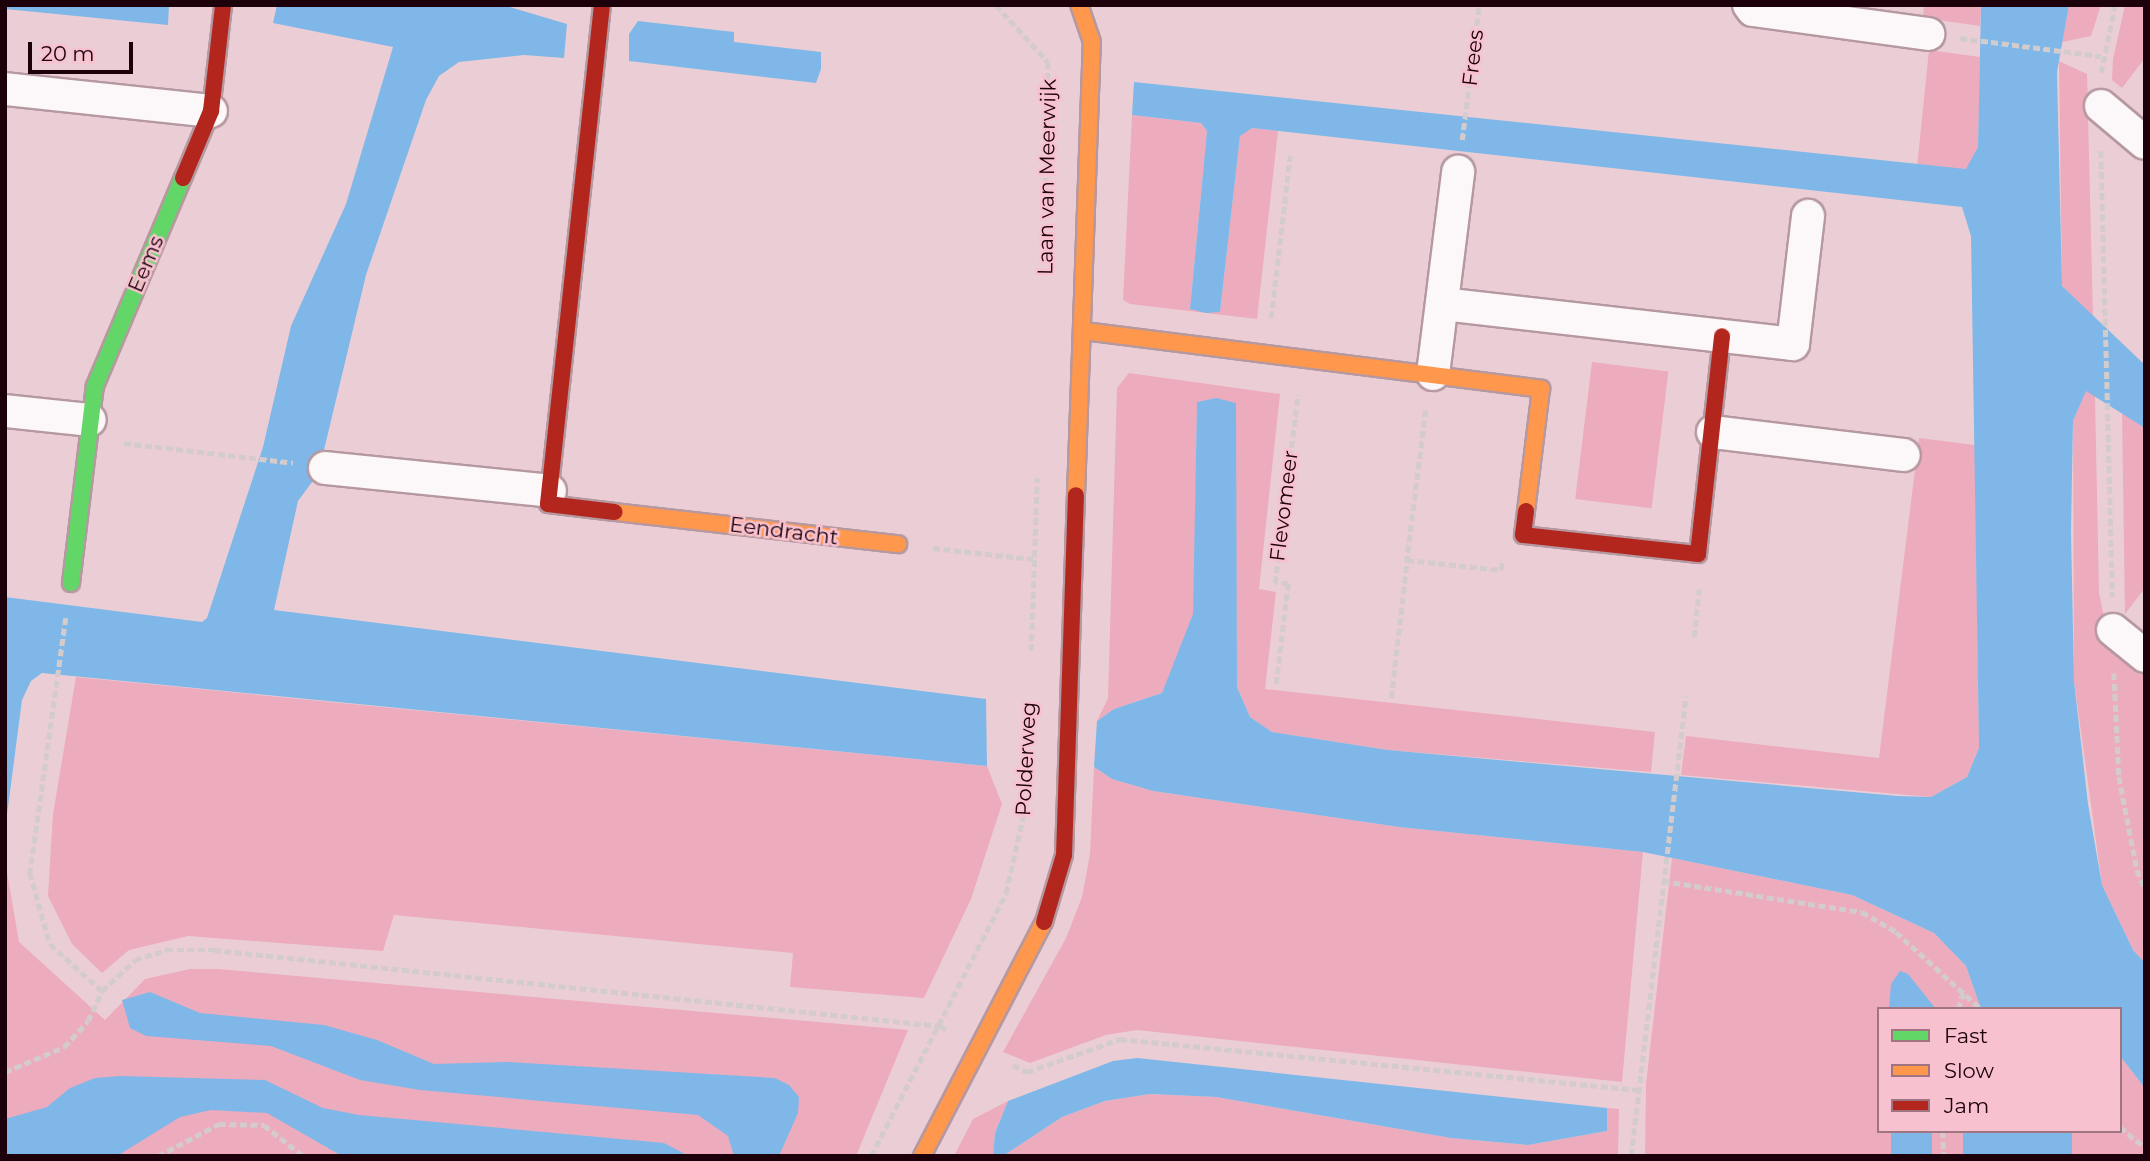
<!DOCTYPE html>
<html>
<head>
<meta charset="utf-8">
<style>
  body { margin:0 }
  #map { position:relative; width:2150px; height:1161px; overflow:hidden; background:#ebced5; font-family:Montserrat,sans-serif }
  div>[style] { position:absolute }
  .green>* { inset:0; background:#edabbe; transform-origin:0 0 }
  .water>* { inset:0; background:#7fb8e8; transform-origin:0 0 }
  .path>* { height:4.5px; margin-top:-2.25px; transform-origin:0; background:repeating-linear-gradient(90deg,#d3cbcc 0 7px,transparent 0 10.5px) }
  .roads { filter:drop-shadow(2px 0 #b598a0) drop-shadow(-2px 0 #b598a0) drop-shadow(0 2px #b598a0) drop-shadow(0 -2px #b598a0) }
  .street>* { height:32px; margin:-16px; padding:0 16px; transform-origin:16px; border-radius:16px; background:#fcf8f9 }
  .fast>* { height:16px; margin:-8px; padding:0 8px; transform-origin:8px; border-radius:8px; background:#63d668 }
  .slow>* { height:16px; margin:-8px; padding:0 8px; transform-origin:8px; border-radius:8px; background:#ff974d }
  .jam>* { height:16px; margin:-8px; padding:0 8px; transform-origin:8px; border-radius:8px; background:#b3261e }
  span { translate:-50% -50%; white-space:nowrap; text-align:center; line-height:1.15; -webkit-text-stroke:5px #f8c1cf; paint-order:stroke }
  .street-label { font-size:21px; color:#1c010a }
  .frame { position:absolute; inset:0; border:7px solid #1c010a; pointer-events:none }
  .legend { position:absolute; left:1877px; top:1007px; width:245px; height:126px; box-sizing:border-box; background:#f8c1cf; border:2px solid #a07480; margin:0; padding:9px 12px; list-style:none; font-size:21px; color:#1c010a }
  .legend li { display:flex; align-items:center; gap:14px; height:35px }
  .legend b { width:35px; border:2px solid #a07480 }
  .scale { position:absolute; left:28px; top:42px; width:105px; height:32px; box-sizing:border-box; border:4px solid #1c010a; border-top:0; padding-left:9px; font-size:21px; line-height:24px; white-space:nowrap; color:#1c010a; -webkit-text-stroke:5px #f8c1cf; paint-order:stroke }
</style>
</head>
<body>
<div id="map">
  <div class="green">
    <i style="clip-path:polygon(1924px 5px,1981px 5px,1980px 26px,1923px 18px)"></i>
    <i style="clip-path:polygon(2069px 5px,2101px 5px,2091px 36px,2062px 42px)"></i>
    <i style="clip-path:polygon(2125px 5px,2145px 5px,2145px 58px,2122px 88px,2112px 80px,2113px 59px)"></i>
    <i style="clip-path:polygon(1929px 50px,1980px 57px,1978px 147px,1967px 169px,1917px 167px)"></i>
    <i style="clip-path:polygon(2059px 61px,2087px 74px,2093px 317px,2062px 286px)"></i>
    <i style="clip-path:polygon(1132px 115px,1201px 123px,1207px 131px,1190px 309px,1220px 312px,1240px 135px,1252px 128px,1278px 131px,1257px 319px,1130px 304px,1123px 300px)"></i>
    <i style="left:1592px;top:362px;width:77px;height:138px;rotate:7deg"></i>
    <i style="clip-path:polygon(1129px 373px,1280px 394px,1259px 589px,1276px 592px,1265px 689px,1655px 732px,1651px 772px,1388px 750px,1272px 732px,1250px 717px,1237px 687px,1216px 398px,1197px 402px,1194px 614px,1177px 660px,1162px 693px,1114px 709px,1097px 721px,1108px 698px,1117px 388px)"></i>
    <i style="clip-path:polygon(2086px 390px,2095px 396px,2099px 593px,2107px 632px,2123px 657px,2145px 675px,2145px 963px,2133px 950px,2102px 885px,2074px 681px,2073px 421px)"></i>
    <i style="clip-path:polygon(2122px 411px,2145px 428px,2145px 588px,2125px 614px)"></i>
    <i style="clip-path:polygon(1919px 438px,1975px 445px,1979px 748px,1967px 777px,1931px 797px,1681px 775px,1686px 736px,1879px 758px)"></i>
    <i style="clip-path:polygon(76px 677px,987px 766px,1002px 804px,971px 899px,924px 998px,790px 987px,793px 953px,394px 915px,383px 951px,188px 936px,129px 950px,102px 973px,72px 944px,48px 896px,53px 814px)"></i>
    <i style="clip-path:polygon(1094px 767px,1112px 779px,1153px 791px,1399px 827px,1643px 852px,1622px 1082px,1137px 1030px,1106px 1035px,1030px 1063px,1003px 1052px,1066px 938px,1082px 897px,1090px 854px)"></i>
    <i style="clip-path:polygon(1672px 858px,1852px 895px,1934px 933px,1966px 966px,1981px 1009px,1879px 1009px,1879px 1131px,1963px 1131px,1970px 1156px,1645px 1156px,1646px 1084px)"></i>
    <i style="clip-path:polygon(5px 860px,19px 942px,105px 1020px,145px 979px,190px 969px,218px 969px,908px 1030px,856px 1156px,5px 1156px)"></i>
    <i style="clip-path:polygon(2120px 1056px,2145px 1088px,2145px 1156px,2063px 1156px,2062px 1131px,2120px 1131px)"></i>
    <i style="clip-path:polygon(1150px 1094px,1216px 1097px,1451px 1138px,1528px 1145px,1607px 1131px,1607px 1108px,1619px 1109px,1618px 1156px,1003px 1156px,1062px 1117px,1105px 1101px)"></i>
    <i style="clip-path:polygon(1008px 1101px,995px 1133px,993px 1156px,954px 1156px,973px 1119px)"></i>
  </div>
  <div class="water">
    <i style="clip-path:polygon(5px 5px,169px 5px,168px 25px,5px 9px)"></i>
    <i style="clip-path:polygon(277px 5px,503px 5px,567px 24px,564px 58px,524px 55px,459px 62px,439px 76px,426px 100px,366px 275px,323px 454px,315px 478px,298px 501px,274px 610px,986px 699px,987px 766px,42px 673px,31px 681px,22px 700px,5px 830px,5px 597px,202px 622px,207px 618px,263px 447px,291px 326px,346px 204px,393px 47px,273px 23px)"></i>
    <i style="clip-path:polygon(1981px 5px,2069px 5px,2057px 72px,2062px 286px,2145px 365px,2145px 428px,2086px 391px,2073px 421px,2071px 531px,2074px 681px,2088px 804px,2102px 885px,2133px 950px,2145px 963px,2145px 1088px,2120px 1056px,2120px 1009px,1981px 1009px,1966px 966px,1934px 933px,1852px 895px,1643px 852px,1399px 827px,1153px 791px,1112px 779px,1094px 767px,1097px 721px,1114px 709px,1162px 693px,1193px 614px,1197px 402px,1216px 398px,1236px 403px,1237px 687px,1250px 717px,1272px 732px,1388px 750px,1898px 796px,1931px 797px,1967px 777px,1979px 748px,1971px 236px,1962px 207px,1252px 128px,1240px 136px,1220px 312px,1206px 313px,1190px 309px,1207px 131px,1201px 123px,1132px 115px,1134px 82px,1966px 169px,1978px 147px)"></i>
    <i style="clip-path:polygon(638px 21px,734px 32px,734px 42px,821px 52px,821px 69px,816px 83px,629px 61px,629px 34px)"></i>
    <i style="clip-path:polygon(1900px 971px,1908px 974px,1936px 1009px,1889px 1009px,1891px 984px)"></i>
    <i style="clip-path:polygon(150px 992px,200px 1013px,324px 1025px,377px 1040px,434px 1064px,506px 1062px,775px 1078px,789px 1085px,799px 1097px,798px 1113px,779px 1156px,734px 1156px,728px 1136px,698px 1115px,420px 1090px,360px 1080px,271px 1046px,146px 1036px,130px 1028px,122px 1000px)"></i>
    <i style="clip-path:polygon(1137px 1058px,1607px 1108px,1607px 1131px,1528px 1145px,1451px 1138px,1216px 1097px,1150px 1094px,1105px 1101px,1062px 1117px,1003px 1156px,993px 1156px,995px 1133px,1008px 1101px,1113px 1061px)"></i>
    <i style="clip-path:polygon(121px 1076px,265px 1080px,323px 1108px,359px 1115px,664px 1143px,689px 1156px,342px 1156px,267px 1113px,211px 1110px,180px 1117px,117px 1156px,5px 1156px,5px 1119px,47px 1107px,70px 1088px,95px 1078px)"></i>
    <i style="left:1891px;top:1131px;width:41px;height:25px"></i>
    <i style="left:1963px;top:1131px;width:109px;height:26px"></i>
  </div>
  <div class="path">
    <i style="left:996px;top:5px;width:77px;rotate:47.6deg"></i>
    <i style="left:1048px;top:62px;width:131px;rotate:90.9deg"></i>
    <i style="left:1960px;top:38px;width:142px;rotate:7.3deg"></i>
    <i style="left:2101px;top:73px;width:69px;rotate:-78.4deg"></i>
    <i style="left:1462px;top:140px;width:136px;rotate:-82.8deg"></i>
    <i style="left:2101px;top:151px;width:446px;rotate:88.5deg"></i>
    <i style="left:1271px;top:318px;width:163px;rotate:-83.3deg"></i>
    <i style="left:1426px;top:410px;width:151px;rotate:97.2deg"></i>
    <i style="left:1407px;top:560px;width:95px;rotate:6.1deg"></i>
    <i style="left:1501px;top:570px;width:8px;rotate:-83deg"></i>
    <i style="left:124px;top:443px;width:170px;rotate:6.7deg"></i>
    <i style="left:933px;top:548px;width:101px;rotate:6.3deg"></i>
    <i style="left:66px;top:618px;width:258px;rotate:98deg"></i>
    <i style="left:30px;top:873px;width:74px;rotate:74.3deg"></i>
    <i style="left:50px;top:944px;width:70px;rotate:42.1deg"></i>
    <i style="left:1694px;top:637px;width:48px;rotate:-84.1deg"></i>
    <i style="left:1031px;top:651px;width:173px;rotate:-88deg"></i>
    <i style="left:2114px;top:673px;width:104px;rotate:87.2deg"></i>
    <i style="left:2119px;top:777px;width:95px;rotate:79deg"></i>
    <i style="left:2137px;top:870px;width:21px;rotate:67deg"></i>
    <i style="left:1276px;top:684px;width:101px;rotate:-83.2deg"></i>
    <i style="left:1288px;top:584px;width:13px;rotate:-176deg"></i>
    <i style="left:1275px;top:583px;width:190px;rotate:-83.1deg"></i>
    <i style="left:1391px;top:698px;width:139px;rotate:-83.4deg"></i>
    <i style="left:1663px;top:881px;width:201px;rotate:8.9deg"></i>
    <i style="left:1862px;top:912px;width:39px;rotate:30deg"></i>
    <i style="left:1896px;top:932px;width:115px;rotate:42.2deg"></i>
    <i style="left:1958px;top:1009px;width:17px;rotate:-73deg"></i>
    <i style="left:1013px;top:1065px;width:16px;rotate:27deg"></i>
    <i style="left:1027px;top:1072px;width:99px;rotate:-19.5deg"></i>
    <i style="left:1120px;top:1039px;width:521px;rotate:5.61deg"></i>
    <i style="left:5px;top:1072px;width:64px;rotate:-23deg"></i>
    <i style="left:64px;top:1047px;width:35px;rotate:-47deg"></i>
    <i style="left:88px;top:1021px;width:33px;rotate:-65deg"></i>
    <i style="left:102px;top:991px;width:45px;rotate:-43.2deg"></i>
    <i style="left:135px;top:960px;width:33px;rotate:-18deg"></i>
    <i style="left:166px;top:950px;width:48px"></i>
    <i style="left:214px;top:950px;width:730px;rotate:5.98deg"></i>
    <i style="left:940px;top:1026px;width:11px;rotate:27deg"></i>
    <i style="left:2120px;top:1127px;width:32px;rotate:39deg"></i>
    <i style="left:1943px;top:1131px;width:25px;rotate:88deg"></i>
    <i style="left:158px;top:1156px;width:69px;rotate:-27.7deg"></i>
    <i style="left:219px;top:1124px;width:45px;rotate:1.3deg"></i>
    <i style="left:264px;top:1125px;width:50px;rotate:38.5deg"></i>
    <i style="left:871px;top:1156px;width:296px;rotate:-62.8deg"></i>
    <i style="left:1006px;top:893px;width:92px;rotate:-77.5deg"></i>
    <i style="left:1631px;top:1156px;width:463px;rotate:-83.2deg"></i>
  </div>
  <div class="roads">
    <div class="street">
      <i style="left:1749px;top:5px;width:6px;rotate:51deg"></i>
      <i style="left:1753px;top:10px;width:177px;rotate:7.8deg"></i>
      <i style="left:5px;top:89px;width:207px;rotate:6.1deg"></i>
      <i style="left:2101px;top:106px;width:57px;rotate:40.1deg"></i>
      <i style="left:1442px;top:304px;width:353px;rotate:6.5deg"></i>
      <i style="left:1793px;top:344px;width:129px;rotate:-83.3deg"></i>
      <i style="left:1433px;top:374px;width:204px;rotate:-82.9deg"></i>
      <i style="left:5px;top:411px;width:85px;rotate:6deg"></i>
      <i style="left:1713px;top:432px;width:192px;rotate:6.9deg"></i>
      <i style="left:325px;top:468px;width:226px;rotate:5.8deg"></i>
      <i style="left:2113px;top:630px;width:41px;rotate:39.1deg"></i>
    </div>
    <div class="fast">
      <i style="left:71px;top:583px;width:198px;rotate:-83.1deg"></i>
      <i style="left:95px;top:386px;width:226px;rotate:-67.1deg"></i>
    </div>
    <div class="slow">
      <i style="left:1084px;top:331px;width:461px;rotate:7.2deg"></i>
      <i style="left:1541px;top:389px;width:123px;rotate:97deg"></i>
      <i style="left:1076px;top:495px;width:453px;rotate:-88deg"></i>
      <i style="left:1092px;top:42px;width:39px;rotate:-109deg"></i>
      <i style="left:615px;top:512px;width:285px;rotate:6.5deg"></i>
      <i style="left:922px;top:1156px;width:264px;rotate:-62.5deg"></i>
    </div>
    <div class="jam">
      <i style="left:602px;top:5px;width:502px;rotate:96.18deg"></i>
      <i style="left:548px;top:504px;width:67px;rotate:6.8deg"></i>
      <i style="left:183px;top:178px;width:73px;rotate:-67.3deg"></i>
      <i style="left:211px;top:111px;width:107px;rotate:-83.5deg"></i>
      <i style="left:1526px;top:511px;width:24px;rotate:97deg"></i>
      <i style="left:1523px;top:535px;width:176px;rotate:6.2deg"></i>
      <i style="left:1698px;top:554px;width:219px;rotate:-83.7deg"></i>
      <i style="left:1044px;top:922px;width:70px;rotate:-73.4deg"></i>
      <i style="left:1064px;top:855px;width:360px;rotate:-88.1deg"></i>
    </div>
  </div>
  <div class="street-label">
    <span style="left:1473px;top:58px;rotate:-83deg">Frees</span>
    <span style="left:1047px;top:177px;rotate:-89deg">Laan van Meerwijk</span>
    <span style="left:146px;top:264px;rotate:-67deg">Eems</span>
    <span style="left:1284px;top:506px;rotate:-83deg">Flevomeer</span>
    <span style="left:784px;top:531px;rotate:7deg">Eendracht</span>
    <span style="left:1026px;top:759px;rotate:-87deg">Polderweg</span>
  </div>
  <div class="frame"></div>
  <ul class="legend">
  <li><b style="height:9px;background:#63d668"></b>Fast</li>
  <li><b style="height:9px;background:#ff974d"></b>Slow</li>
  <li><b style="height:9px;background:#b3261e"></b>Jam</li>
  </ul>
  <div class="scale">20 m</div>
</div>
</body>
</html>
